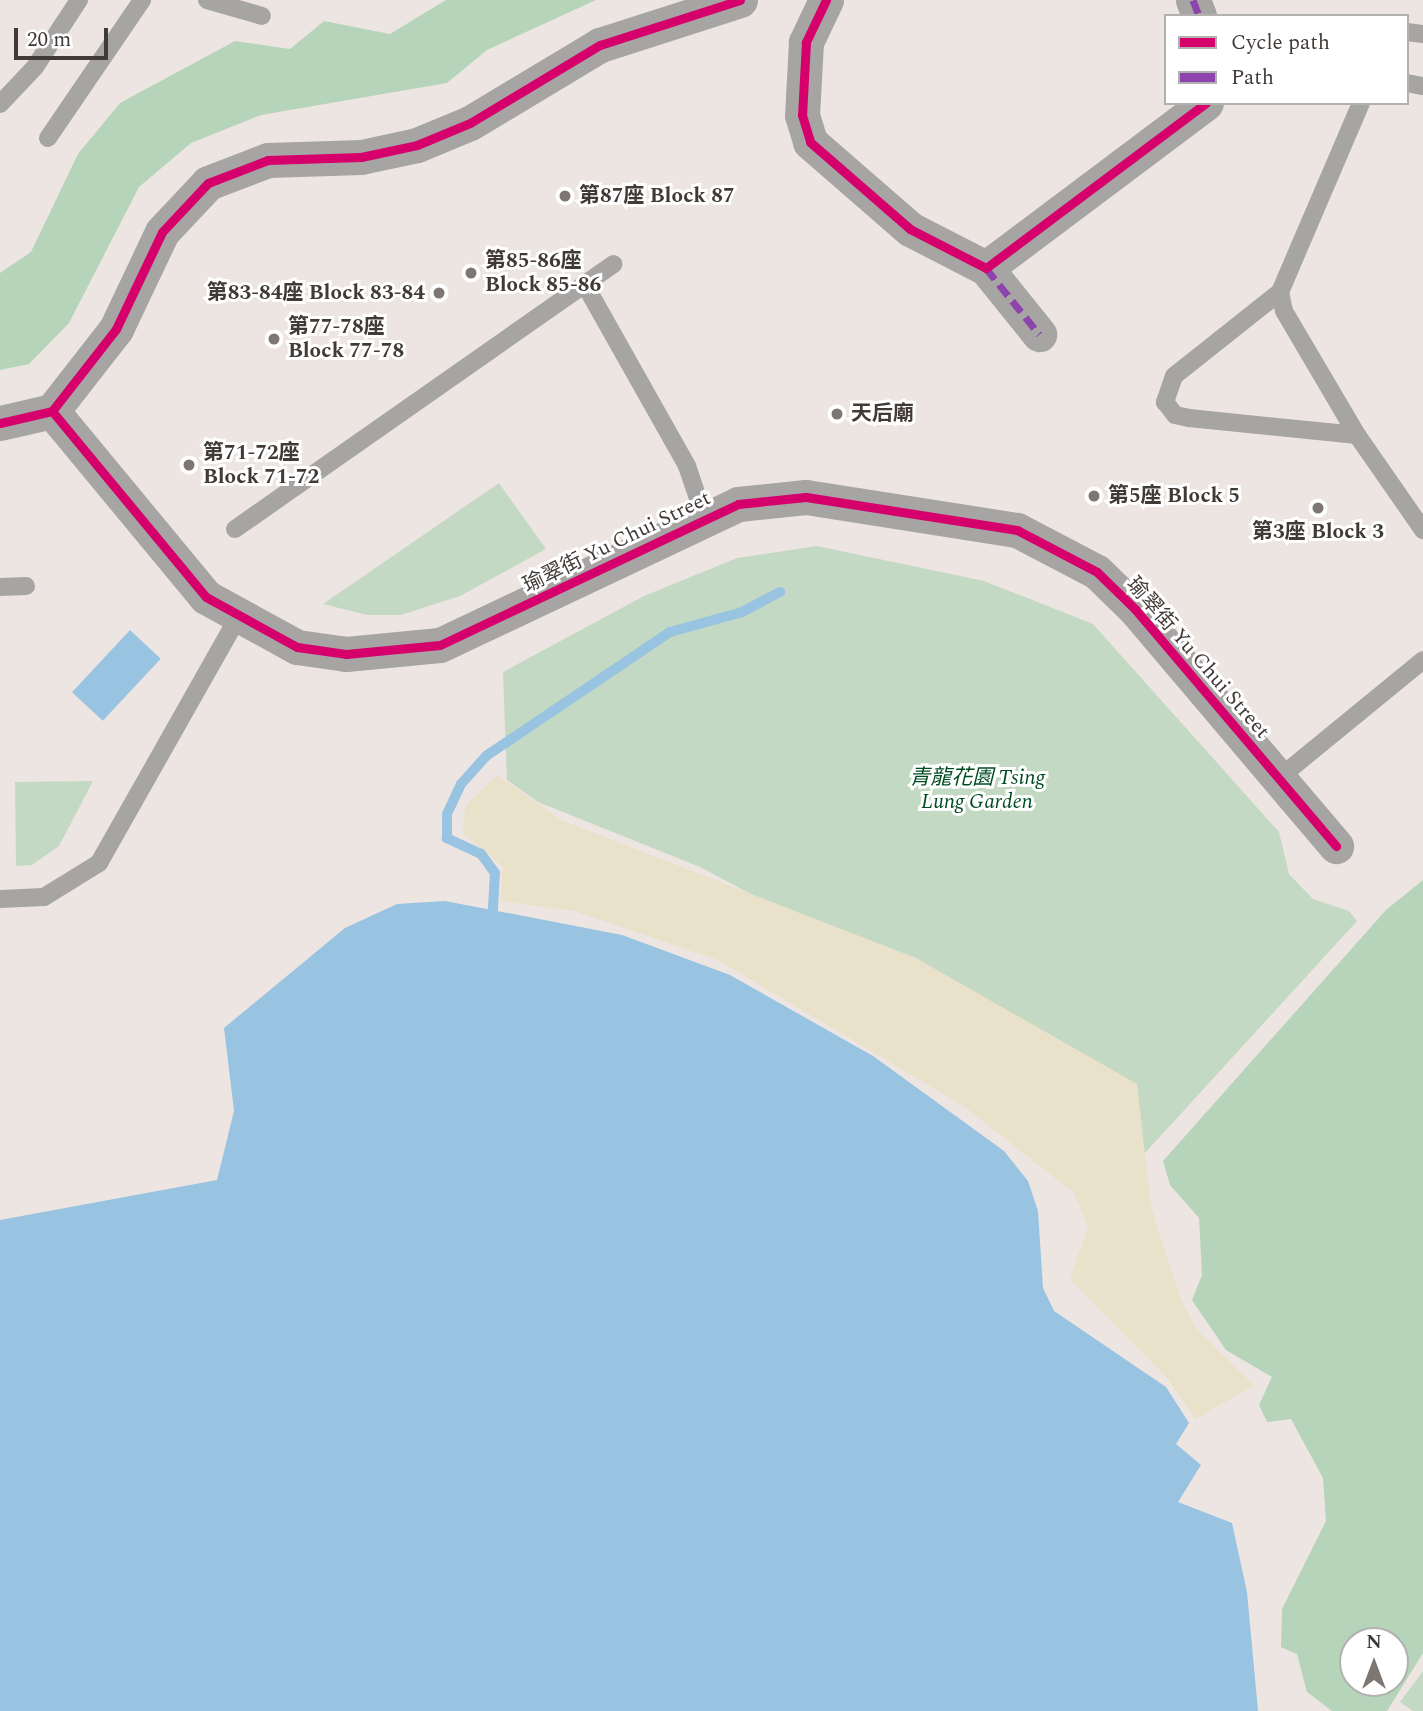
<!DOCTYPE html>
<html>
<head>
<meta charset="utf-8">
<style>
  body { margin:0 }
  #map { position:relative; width:1423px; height:1711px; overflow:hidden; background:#ede5e1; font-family:Spectral,"Noto Sans TC",serif }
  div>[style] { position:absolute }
  .green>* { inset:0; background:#c4d9c4 }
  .forest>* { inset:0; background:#b6d4b9 }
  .sand>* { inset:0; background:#eae1ca }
  .water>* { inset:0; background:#98c3e1; transform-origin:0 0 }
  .stream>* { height:10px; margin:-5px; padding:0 5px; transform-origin:5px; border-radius:5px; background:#98c3e1 }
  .lane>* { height:18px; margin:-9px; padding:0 9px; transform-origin:9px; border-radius:9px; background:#a7a4a4 }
  .street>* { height:35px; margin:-17.5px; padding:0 17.5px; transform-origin:17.5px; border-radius:17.5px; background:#a7a4a4 }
  .quiet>* { height:7px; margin-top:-3.5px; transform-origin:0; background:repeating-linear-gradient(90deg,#8e44ad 0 14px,transparent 0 21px) }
  .cycleway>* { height:9px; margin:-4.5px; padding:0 4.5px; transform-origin:4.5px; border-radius:4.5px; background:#d6006c }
  .dots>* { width:19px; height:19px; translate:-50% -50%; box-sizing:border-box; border:4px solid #fff; border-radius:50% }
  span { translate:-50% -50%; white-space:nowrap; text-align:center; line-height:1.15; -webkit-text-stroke:6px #fff; paint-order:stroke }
  .poi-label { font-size:21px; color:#413b38; font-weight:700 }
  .left { translate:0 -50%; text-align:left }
  .right { translate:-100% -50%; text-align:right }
  .street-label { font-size:21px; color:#413b38 }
  .park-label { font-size:21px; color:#004c22; font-style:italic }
  .legend { position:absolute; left:1164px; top:14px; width:245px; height:91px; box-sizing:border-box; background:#fff; border:2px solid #b3b1af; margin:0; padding:9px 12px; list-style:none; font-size:21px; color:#413b38 }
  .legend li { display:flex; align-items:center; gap:14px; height:35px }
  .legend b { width:35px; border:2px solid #b3b1af }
  .north { position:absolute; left:1339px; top:1627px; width:70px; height:70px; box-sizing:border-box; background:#fff; border:2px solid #b3b1af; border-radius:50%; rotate:0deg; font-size:19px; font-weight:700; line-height:28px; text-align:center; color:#413b38 }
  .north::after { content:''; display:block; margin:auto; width:24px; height:32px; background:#7d7673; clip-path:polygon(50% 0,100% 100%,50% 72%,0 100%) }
  .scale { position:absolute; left:14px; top:28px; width:94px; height:32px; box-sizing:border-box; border:4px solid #413b38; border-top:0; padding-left:9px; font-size:21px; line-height:24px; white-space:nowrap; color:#413b38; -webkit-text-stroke:5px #fff; paint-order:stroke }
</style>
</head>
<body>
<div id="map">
  <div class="green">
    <i style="clip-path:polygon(499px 483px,546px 549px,460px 596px,401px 615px,367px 615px,323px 604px)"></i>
    <i style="clip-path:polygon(817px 546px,984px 581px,1093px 624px,1279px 832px,1289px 874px,1313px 899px,1349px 911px,1357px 921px,1145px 1153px,968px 1009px,700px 867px,538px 802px,507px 780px,503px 672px,644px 596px,737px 558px)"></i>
    <i style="clip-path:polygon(93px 781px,59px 846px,32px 865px,16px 866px,15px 782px)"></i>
    <i style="clip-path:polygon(1423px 1671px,1423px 1711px,1413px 1711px,1400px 1702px)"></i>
  </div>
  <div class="forest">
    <i style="clip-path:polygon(446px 0,596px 0,487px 50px,447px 83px,261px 115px,191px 143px,139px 187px,69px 323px,29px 364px,0 370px,0 273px,31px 252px,78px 154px,120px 103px,235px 41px,290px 49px,324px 21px,390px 34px)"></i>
    <i style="clip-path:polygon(evenodd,1423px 880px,1423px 1653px,1387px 1711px,1332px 1711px,1307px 1692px,1297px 1654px,1281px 1647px,1282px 1609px,1326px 1521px,1323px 1478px,1291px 1419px,1267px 1422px,1259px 1405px,1272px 1377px,1226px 1350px,1192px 1300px,1202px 1275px,1199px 1218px,1170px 1185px,1163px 1161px,1386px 910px,1423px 880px,1395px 1641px,1395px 1683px,1353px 1683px,1353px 1641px,1395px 1641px)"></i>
  </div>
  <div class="sand">
    <i style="clip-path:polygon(497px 775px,561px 820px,916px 958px,1137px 1084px,1151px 1207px,1180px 1297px,1197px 1330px,1254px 1385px,1196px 1419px,1166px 1377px,1070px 1279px,1088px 1227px,1074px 1193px,965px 1107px,718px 960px,574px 911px,500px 901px,503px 867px,463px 833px,465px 806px)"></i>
  </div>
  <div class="water">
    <i style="left:130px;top:630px;width:42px;height:85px;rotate:43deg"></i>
    <i style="clip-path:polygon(445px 901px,622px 935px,730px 975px,873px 1056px,1004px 1151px,1028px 1181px,1038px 1211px,1043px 1288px,1054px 1311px,1166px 1387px,1189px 1423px,1176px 1444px,1201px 1465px,1178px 1502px,1232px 1523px,1247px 1592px,1258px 1711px,0 1711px,0 1220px,217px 1180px,234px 1111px,224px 1028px,345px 928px,397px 904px)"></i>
  </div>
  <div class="stream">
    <i style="left:493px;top:909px;width:36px;rotate:-87deg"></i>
    <i style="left:495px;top:873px;width:24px;rotate:-126deg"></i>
    <i style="left:481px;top:854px;width:38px;rotate:-155deg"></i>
    <i style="left:447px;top:838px;width:24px;rotate:-90deg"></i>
    <i style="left:447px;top:814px;width:33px;rotate:-65deg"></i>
    <i style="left:461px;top:784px;width:38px;rotate:-48deg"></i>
    <i style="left:486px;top:756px;width:222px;rotate:-34deg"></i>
    <i style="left:670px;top:632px;width:75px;rotate:-15.5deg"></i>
    <i style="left:742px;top:612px;width:43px;rotate:-27.8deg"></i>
  </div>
  <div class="lane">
    <i style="left:207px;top:0;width:57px;rotate:16.2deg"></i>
    <i style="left:1407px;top:32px;width:16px;rotate:7deg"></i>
    <i style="left:1407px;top:83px;width:16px;rotate:11deg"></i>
    <i style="left:1361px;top:103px;width:206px;rotate:113.2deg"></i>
    <i style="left:1280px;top:292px;width:19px;rotate:78deg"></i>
    <i style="left:1284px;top:311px;width:144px;rotate:59.5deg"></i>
    <i style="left:1357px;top:435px;width:116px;rotate:55.2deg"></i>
    <i style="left:0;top:104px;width:51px;rotate:-46.6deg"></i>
    <i style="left:35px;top:67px;width:80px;rotate:-56.7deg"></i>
    <i style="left:48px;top:138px;width:167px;rotate:-55.7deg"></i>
    <i style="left:584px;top:283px;width:210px;rotate:60.6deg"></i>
    <i style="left:687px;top:466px;width:53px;rotate:71.2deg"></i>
    <i style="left:1280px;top:292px;width:135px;rotate:141.6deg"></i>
    <i style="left:1174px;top:376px;width:28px;rotate:109deg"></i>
    <i style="left:1165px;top:402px;width:16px;rotate:52deg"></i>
    <i style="left:1175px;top:415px;width:14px;rotate:12deg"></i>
    <i style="left:1189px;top:418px;width:169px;rotate:5.8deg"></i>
    <i style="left:235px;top:529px;width:462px;rotate:-35deg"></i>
    <i style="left:0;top:587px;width:26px;rotate:-2deg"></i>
    <i style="left:1279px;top:778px;width:186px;rotate:-39.3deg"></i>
    <i style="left:0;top:899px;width:44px;rotate:-2.6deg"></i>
    <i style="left:44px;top:897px;width:65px;rotate:-31.7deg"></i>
    <i style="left:99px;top:863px;width:280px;rotate:-60.5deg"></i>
  </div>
  <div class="street">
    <i style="left:826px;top:0;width:47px;rotate:115.5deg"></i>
    <i style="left:806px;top:42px;width:73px;rotate:93.1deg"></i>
    <i style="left:802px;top:115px;width:28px;rotate:73deg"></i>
    <i style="left:810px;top:142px;width:133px;rotate:41deg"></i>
    <i style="left:910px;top:229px;width:85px;rotate:27.2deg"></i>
    <i style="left:986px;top:268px;width:275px;rotate:-36.9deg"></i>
    <i style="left:1193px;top:0;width:17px;rotate:69deg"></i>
    <i style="left:986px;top:268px;width:85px;rotate:51.2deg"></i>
    <i style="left:52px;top:411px;width:241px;rotate:50.4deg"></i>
    <i style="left:206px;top:597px;width:104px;rotate:28.8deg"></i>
    <i style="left:297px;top:647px;width:49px;rotate:8.1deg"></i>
    <i style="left:346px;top:654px;width:94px;rotate:-5.5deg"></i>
    <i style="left:440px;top:645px;width:330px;rotate:-25.3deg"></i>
    <i style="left:738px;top:504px;width:68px;rotate:-5.9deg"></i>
    <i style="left:806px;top:497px;width:214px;rotate:8.9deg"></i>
    <i style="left:1017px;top:530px;width:90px;rotate:27.7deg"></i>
    <i style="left:1097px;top:572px;width:53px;rotate:44.2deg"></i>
    <i style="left:1135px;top:609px;width:311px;rotate:49.7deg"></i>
    <i style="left:0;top:423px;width:53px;rotate:-13deg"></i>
    <i style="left:52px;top:411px;width:104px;rotate:-52deg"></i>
    <i style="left:116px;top:329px;width:107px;rotate:-64.6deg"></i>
    <i style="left:162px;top:232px;width:67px;rotate:-46.8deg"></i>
    <i style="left:208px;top:183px;width:64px;rotate:-21deg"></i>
    <i style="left:268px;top:160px;width:93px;rotate:-1.8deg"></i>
    <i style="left:361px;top:157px;width:57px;rotate:-12.1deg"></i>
    <i style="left:417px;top:145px;width:57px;rotate:-22.5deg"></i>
    <i style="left:470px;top:123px;width:152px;rotate:-31deg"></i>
    <i style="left:600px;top:45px;width:147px;rotate:-17.8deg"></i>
  </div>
  <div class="quiet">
    <i style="left:1193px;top:0;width:17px;rotate:69deg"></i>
    <i style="left:986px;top:268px;width:85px;rotate:51.2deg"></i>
  </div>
  <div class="cycleway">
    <i style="left:826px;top:0;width:47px;rotate:115.5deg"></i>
    <i style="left:806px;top:42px;width:73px;rotate:93.1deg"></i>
    <i style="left:802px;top:115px;width:28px;rotate:73deg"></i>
    <i style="left:810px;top:142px;width:133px;rotate:41deg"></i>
    <i style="left:910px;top:229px;width:85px;rotate:27.2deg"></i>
    <i style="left:986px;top:268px;width:275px;rotate:-36.9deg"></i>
    <i style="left:52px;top:411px;width:241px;rotate:50.4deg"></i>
    <i style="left:206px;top:597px;width:104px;rotate:28.8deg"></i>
    <i style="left:297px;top:647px;width:49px;rotate:8.1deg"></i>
    <i style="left:346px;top:654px;width:94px;rotate:-5.5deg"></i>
    <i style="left:440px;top:645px;width:330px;rotate:-25.3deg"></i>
    <i style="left:738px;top:504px;width:68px;rotate:-5.9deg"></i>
    <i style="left:806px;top:497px;width:214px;rotate:8.9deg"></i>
    <i style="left:1017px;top:530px;width:90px;rotate:27.7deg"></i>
    <i style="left:1097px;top:572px;width:53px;rotate:44.2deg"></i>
    <i style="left:1135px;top:609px;width:311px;rotate:49.7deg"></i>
    <i style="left:0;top:423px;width:53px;rotate:-13deg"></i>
    <i style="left:52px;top:411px;width:104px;rotate:-52deg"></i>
    <i style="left:116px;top:329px;width:107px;rotate:-64.6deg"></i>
    <i style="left:162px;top:232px;width:67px;rotate:-46.8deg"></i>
    <i style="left:208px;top:183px;width:64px;rotate:-21deg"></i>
    <i style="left:268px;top:160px;width:93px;rotate:-1.8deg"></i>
    <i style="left:361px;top:157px;width:57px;rotate:-12.1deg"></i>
    <i style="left:417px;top:145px;width:57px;rotate:-22.5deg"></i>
    <i style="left:470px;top:123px;width:152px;rotate:-31deg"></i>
    <i style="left:600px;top:45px;width:147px;rotate:-17.8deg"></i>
  </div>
  <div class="dots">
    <i style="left:565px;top:196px;background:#7d7673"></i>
    <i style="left:471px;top:273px;background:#7d7673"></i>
    <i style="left:439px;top:293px;background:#7d7673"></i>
    <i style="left:274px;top:339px;background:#7d7673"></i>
    <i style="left:837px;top:414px;background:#7d7673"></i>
    <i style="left:189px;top:465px;background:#7d7673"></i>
    <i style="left:1094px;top:496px;background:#7d7673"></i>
    <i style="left:1318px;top:508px;background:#7d7673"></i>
  </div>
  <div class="poi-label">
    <span class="left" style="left:579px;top:196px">第87座 Block 87</span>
    <span class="left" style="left:485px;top:273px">第85-86座<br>Block 85-86</span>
    <span class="right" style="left:425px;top:293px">第83-84座 Block 83-84</span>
    <span class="left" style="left:288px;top:339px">第77-78座<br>Block 77-78</span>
    <span class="left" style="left:851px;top:414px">天后廟</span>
    <span class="left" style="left:203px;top:465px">第71-72座<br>Block 71-72</span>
    <span class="left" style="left:1108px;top:496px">第5座 Block 5</span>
    <span style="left:1318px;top:532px">第3座 Block 3</span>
  </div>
  <div class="street-label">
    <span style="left:617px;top:542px;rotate:-26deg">瑜翠街 Yu Chui Street</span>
    <span style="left:1198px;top:658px;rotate:49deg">瑜翠街 Yu Chui Street</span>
  </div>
  <div class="park-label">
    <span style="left:977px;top:790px">青龍花園 Tsing<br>Lung Garden</span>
  </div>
  <ul class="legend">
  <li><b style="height:9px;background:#d6006c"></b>Cycle path</li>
  <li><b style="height:9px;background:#8e44ad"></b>Path</li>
  </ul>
  <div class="north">N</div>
  <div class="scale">20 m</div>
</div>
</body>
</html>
